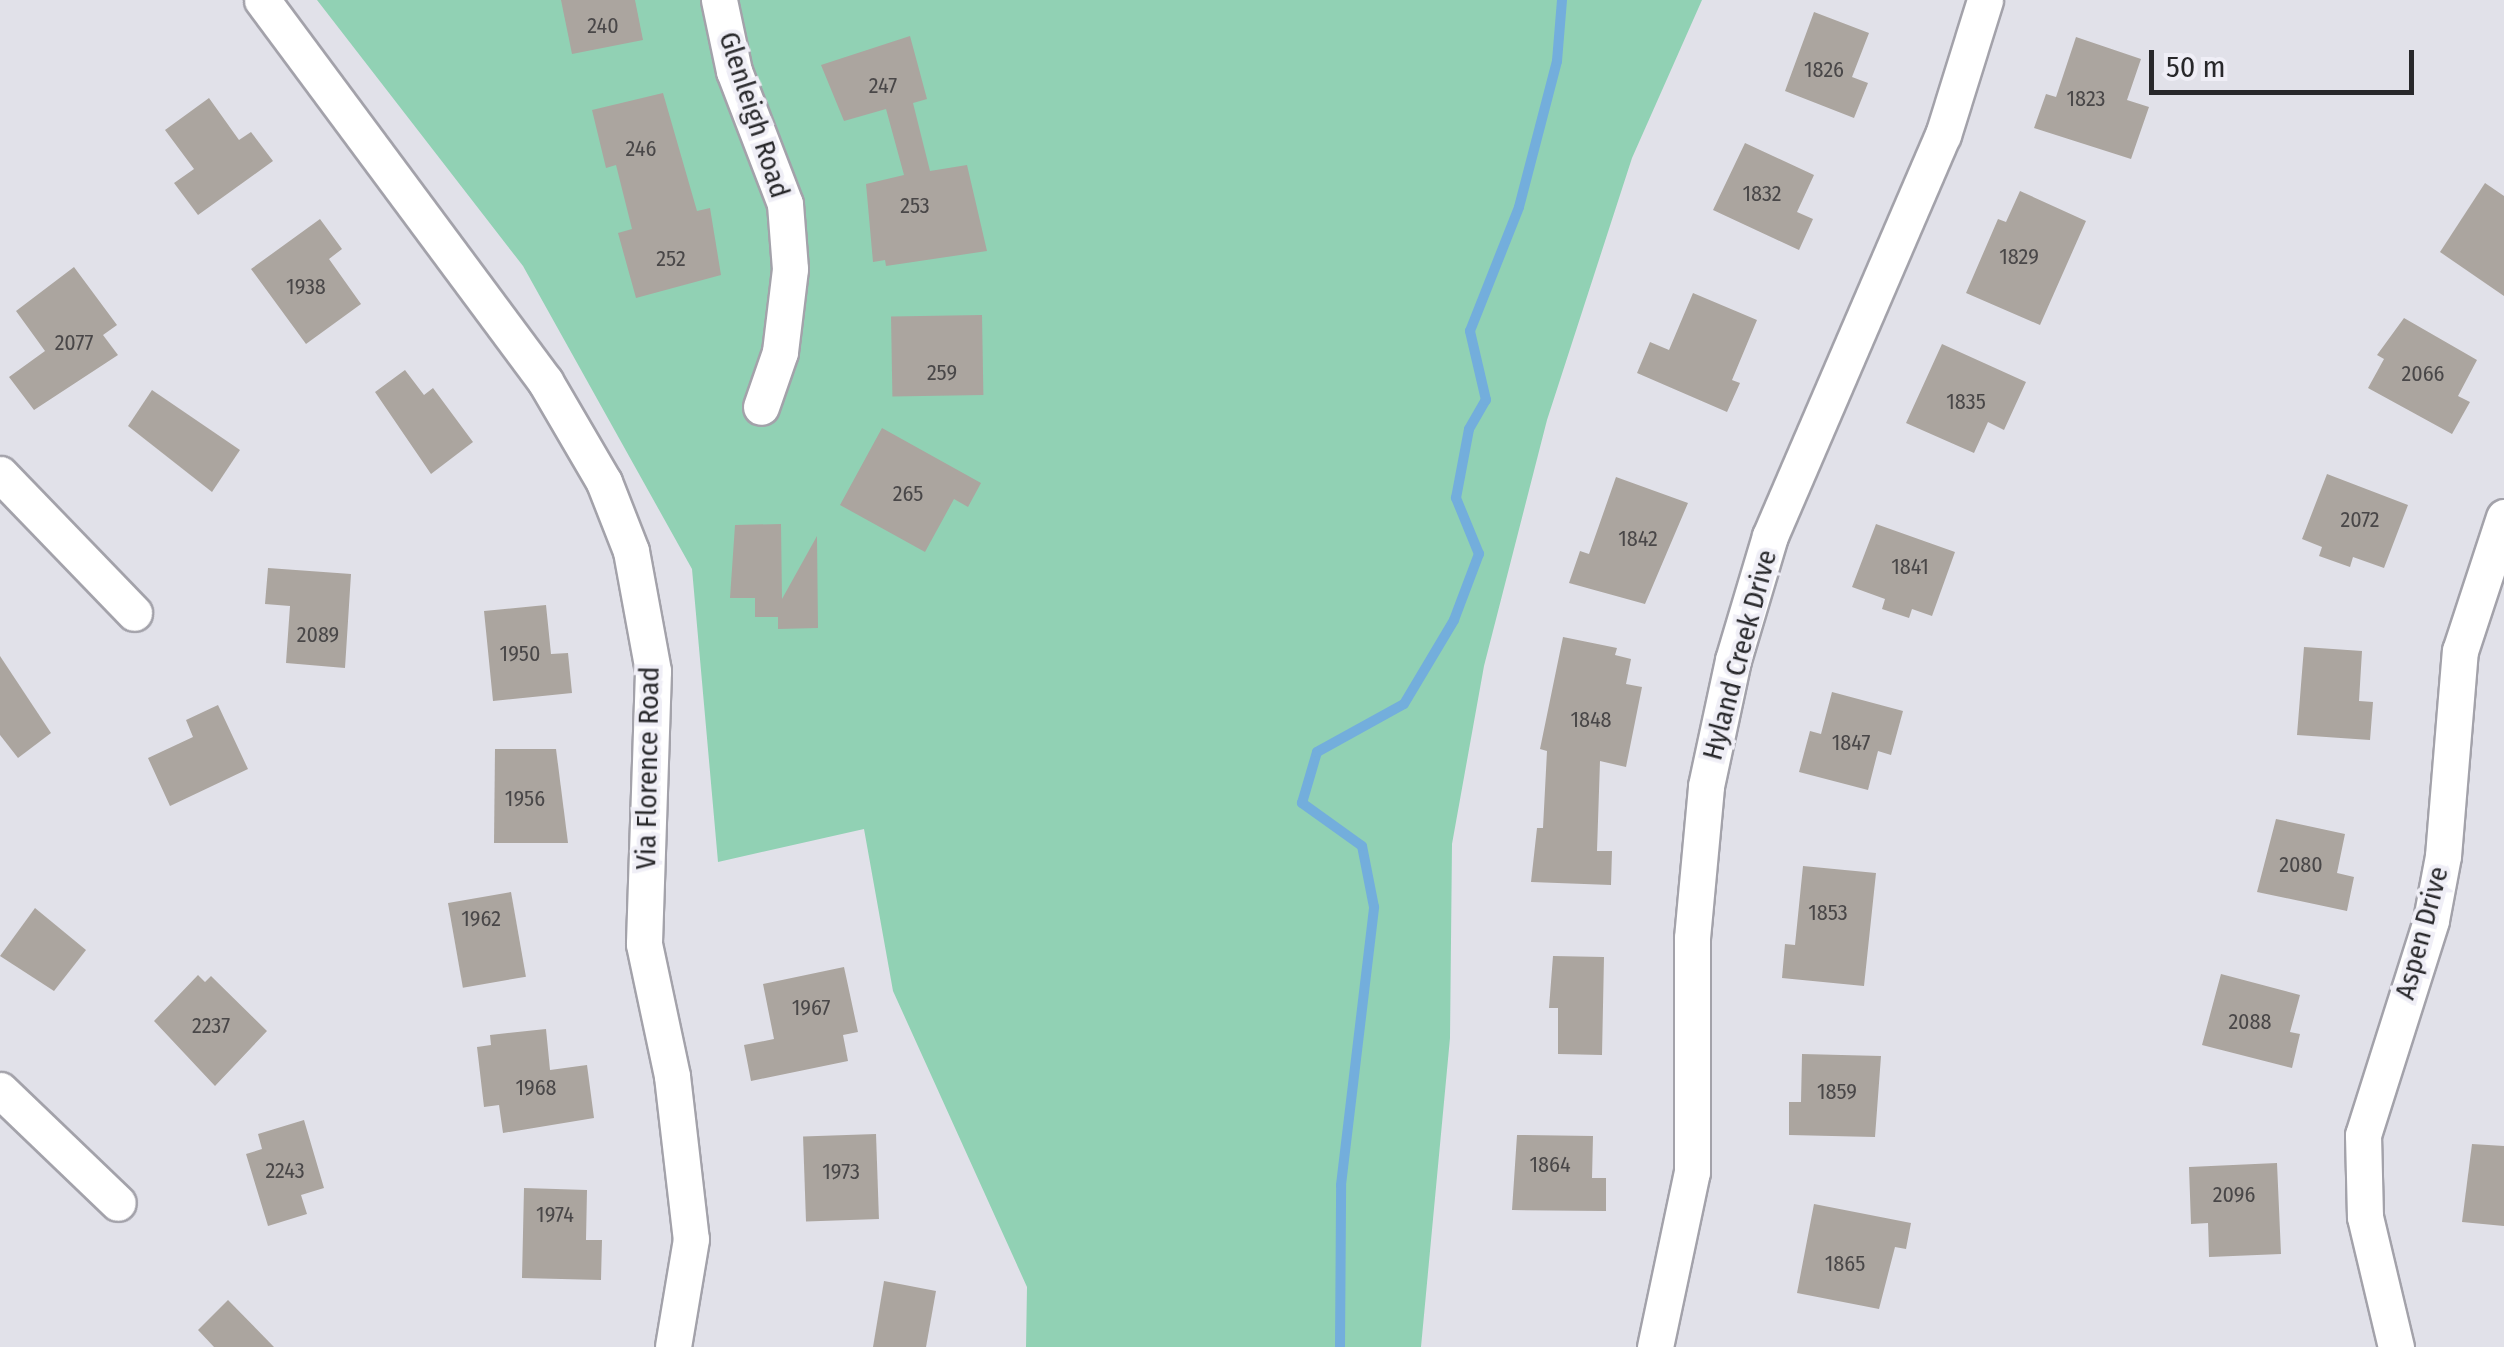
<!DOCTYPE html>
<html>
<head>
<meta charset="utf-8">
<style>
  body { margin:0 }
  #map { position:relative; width:2504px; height:1347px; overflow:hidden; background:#e1e1e9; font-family:"Fira Sans Condensed",sans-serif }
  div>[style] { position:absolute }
  .green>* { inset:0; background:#91d1b4 }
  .stream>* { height:10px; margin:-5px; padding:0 5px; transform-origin:5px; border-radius:5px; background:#73aedc }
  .building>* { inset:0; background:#aba59f; transform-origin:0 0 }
  .roads { filter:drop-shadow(2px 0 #a3a2aa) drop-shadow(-2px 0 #a3a2aa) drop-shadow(0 2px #a3a2aa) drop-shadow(0 -2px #a3a2aa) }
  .street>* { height:35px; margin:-17.5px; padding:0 17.5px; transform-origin:17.5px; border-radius:17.5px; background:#fff }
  span { translate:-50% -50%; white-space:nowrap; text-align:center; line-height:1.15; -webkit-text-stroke:8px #efeef6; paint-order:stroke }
  .number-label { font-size:22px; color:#494748 }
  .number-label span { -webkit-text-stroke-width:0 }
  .street-label { font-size:28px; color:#28282b }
  .scale { position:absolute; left:2149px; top:50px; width:265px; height:45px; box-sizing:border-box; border:5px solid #28282b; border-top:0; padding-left:12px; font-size:30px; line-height:35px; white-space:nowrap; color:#28282b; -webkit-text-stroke:8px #efeef6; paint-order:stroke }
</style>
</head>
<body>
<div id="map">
  <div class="green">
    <i style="clip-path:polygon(317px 0,1702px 0,1632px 158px,1547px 420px,1484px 666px,1452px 844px,1450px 1038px,1421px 1347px,1026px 1347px,1027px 1287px,893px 991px,864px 829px,718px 862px,692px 569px,523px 266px)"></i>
  </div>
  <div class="stream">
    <i style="left:1340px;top:1347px;width:162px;rotate:-89.6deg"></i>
    <i style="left:1341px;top:1185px;width:280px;rotate:-83.2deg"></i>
    <i style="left:1374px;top:907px;width:62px;rotate:-101.1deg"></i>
    <i style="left:1362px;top:846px;width:74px;rotate:-144.4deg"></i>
    <i style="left:1302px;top:803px;width:53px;rotate:-73.6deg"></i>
    <i style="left:1317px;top:752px;width:99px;rotate:-28.9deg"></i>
    <i style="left:1404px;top:704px;width:98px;rotate:-59.2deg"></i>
    <i style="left:1454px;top:620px;width:71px;rotate:-69.3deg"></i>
    <i style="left:1479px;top:554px;width:61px;rotate:-112.3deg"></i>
    <i style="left:1456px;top:498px;width:70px;rotate:-79.3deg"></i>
    <i style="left:1469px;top:429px;width:34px;rotate:-60deg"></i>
    <i style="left:1486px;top:400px;width:71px;rotate:-103.1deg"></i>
    <i style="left:1470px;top:331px;width:133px;rotate:-68.4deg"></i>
    <i style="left:1519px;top:207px;width:151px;rotate:-75.4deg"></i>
    <i style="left:1557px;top:61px;width:61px;rotate:-85.3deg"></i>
  </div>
  <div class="building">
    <i style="clip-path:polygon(561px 0,635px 0,643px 40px,572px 54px)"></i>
    <i style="clip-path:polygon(1814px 12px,1869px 33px,1852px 77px,1868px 83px,1854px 118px,1785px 91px)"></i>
    <i style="clip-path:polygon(910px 36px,927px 99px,913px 103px,930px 171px,967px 165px,987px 251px,886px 266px,885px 260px,873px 262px,866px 184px,904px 175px,886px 109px,844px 121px,821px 65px)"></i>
    <i style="clip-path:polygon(2076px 37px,2141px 59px,2127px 100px,2149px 107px,2131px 159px,2034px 128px,2046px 94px,2056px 97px)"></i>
    <i style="clip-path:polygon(663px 93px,697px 211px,710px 208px,721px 275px,636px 298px,618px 233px,632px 229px,616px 165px,606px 168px,592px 110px)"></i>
    <i style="clip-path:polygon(209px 98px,239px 140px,251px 132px,273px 161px,198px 215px,174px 183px,194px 169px,165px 130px)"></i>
    <i style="clip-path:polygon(1745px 143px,1814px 175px,1797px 212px,1813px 219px,1799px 250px,1713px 210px)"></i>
    <i style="clip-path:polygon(2485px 183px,2504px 196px,2504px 296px,2440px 252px)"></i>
    <i style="clip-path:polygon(2020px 191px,2086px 221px,2040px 325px,1966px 293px,1998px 219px,2006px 222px)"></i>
    <i style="clip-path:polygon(320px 219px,342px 249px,329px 259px,361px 304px,306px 344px,251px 269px)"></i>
    <i style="clip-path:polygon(74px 267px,117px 325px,103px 335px,118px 355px,34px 410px,9px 377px,45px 351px,16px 311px)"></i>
    <i style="clip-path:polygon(1693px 293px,1757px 320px,1732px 380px,1740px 383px,1727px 412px,1637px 373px,1650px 342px,1669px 350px)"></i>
    <i style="left:982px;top:315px;width:80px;height:91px;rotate:89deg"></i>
    <i style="clip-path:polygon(2404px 318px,2477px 360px,2458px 396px,2470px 402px,2452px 434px,2368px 388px,2384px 359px,2377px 355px)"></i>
    <i style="clip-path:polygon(1942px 344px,2026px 382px,2004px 430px,1988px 422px,1974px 453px,1906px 423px)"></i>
    <i style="clip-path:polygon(405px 370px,424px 395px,433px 388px,473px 442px,431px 474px,375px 392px)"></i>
    <i style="clip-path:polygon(152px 390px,240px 450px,212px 492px,128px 426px)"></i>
    <i style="clip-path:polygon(882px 428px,981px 483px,968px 507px,954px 499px,925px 552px,840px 505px)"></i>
    <i style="clip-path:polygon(2327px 474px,2408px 505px,2384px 568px,2353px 557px,2350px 567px,2319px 556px,2322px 547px,2302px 539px)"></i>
    <i style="clip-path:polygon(1616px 477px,1688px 503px,1645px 604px,1569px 583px,1580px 551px,1589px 554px)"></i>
    <i style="clip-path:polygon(781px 524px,782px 599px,817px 536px,818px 628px,778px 629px,778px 617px,755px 617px,755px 598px,730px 598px,735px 525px)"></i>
    <i style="clip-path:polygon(1876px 524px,1955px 552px,1932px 616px,1912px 609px,1909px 618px,1882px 609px,1885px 599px,1852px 587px)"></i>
    <i style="clip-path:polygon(268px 568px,351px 574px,345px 668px,286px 663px,290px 606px,265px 604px)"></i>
    <i style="clip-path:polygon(546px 605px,551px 654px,568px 653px,572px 693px,493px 701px,484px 611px)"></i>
    <i style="clip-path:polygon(1563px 637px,1617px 648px,1615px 655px,1631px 659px,1626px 684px,1642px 687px,1626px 767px,1600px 761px,1597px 851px,1612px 851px,1611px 885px,1531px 882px,1537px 828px,1543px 828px,1547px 751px,1540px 749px)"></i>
    <i style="clip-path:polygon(2304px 647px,2362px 651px,2359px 701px,2373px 702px,2370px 740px,2297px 735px)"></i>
    <i style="clip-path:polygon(0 656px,51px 733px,18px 758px,0 735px)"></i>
    <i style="clip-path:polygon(1832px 692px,1903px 711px,1891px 755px,1878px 751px,1868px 790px,1799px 772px,1810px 731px,1821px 734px)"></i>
    <i style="clip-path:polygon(218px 705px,248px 769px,170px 806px,148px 758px,193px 737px,186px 720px)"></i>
    <i style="clip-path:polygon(495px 749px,556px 749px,568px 843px,494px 843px)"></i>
    <i style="clip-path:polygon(2276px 819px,2345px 834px,2337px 873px,2354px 877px,2347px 911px,2257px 892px)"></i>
    <i style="clip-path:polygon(1803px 866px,1876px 873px,1864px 986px,1782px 978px,1785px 944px,1795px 945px)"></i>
    <i style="left:511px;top:892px;width:86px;height:64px;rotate:80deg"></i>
    <i style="clip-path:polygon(35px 908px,86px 950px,54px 991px,0 956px)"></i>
    <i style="clip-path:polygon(1553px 956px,1604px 957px,1602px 1055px,1558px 1054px,1558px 1008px,1549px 1008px)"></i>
    <i style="clip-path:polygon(844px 967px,858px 1032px,843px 1035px,848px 1061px,751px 1081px,744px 1045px,774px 1039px,763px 984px)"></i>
    <i style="clip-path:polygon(2221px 974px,2300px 995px,2290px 1032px,2300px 1034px,2292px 1068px,2202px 1045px)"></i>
    <i style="clip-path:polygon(198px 975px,205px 982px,211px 976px,267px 1031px,215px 1086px,154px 1021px)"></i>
    <i style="clip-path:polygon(546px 1029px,550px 1070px,587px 1065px,594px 1118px,503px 1133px,499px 1105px,484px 1107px,477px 1047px,491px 1045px,490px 1035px)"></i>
    <i style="clip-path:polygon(1802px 1054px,1881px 1056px,1875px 1137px,1789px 1135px,1789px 1102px,1801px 1102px)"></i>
    <i style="clip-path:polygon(304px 1120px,324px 1188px,301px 1195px,307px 1214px,268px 1226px,246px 1154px,262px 1149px,258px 1134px)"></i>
    <i style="left:876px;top:1134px;width:85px;height:73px;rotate:88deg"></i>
    <i style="clip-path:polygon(1517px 1135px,1593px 1136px,1592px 1178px,1606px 1178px,1606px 1211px,1512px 1210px)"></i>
    <i style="clip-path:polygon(2472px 1144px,2504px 1146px,2504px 1226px,2462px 1222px)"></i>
    <i style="clip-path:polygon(2277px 1163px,2281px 1254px,2209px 1257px,2208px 1223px,2191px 1224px,2189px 1167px)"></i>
    <i style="clip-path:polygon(524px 1188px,587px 1190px,586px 1240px,602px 1240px,601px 1280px,522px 1278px)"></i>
    <i style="clip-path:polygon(1814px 1204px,1911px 1223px,1906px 1249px,1895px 1247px,1879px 1309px,1797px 1293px)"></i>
    <i style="clip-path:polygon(884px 1281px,936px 1291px,926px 1347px,873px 1347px)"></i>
    <i style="clip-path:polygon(228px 1300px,274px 1347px,214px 1347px,198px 1330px)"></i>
  </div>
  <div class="roads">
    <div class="street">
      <i style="left:262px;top:0;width:475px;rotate:53.4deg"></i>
      <i style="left:545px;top:381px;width:117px;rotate:59.7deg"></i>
      <i style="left:604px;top:482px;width:74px;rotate:68.6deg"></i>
      <i style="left:631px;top:551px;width:122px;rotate:79.6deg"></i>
      <i style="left:653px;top:671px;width:273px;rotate:91.9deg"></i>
      <i style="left:644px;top:944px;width:135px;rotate:78deg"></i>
      <i style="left:672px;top:1076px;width:164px;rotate:83.4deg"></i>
      <i style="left:691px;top:1239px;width:109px;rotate:99.5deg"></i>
      <i style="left:719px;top:0;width:73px;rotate:78.1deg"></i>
      <i style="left:734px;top:71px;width:142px;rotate:69deg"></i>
      <i style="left:785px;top:204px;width:65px;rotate:85.6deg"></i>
      <i style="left:790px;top:269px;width:84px;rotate:96.9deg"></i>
      <i style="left:780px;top:352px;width:58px;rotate:109.1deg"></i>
      <i style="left:0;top:474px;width:193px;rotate:46deg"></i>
      <i style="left:0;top:1090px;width:163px;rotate:43.8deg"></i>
      <i style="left:1655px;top:1347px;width:179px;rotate:-78.1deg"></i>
      <i style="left:1692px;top:1172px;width:234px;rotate:-90deg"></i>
      <i style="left:1692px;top:938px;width:153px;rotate:-84.7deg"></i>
      <i style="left:1706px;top:786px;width:129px;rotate:-77.9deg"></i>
      <i style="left:1733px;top:660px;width:129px;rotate:-73.4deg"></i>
      <i style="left:1770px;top:536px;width:437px;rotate:-66.7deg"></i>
      <i style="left:1943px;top:135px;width:141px;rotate:-72.7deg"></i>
      <i style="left:2396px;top:1347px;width:134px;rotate:-103.4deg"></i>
      <i style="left:2365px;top:1217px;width:82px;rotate:-91.4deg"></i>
      <i style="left:2363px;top:1135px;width:225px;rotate:-72.4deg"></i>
      <i style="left:2431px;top:920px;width:65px;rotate:-79.4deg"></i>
      <i style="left:2443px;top:856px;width:206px;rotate:-85.3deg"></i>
      <i style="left:2460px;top:651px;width:141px;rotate:-71.8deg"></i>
    </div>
  </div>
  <div class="number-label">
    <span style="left:603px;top:26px">240</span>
    <span style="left:1824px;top:70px">1826</span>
    <span style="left:883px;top:86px">247</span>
    <span style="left:2086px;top:99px">1823</span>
    <span style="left:641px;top:149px">246</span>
    <span style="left:1762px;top:194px">1832</span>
    <span style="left:915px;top:206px">253</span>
    <span style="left:2019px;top:257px">1829</span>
    <span style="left:671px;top:259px">252</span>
    <span style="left:306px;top:287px">1938</span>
    <span style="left:74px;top:343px">2077</span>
    <span style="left:942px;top:373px">259</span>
    <span style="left:2423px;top:374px">2066</span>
    <span style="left:1966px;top:402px">1835</span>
    <span style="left:908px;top:494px">265</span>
    <span style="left:2360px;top:520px">2072</span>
    <span style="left:1638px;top:539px">1842</span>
    <span style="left:1910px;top:567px">1841</span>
    <span style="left:318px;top:635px">2089</span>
    <span style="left:520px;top:654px">1950</span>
    <span style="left:1591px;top:720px">1848</span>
    <span style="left:1851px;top:743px">1847</span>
    <span style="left:525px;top:799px">1956</span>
    <span style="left:2301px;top:865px">2080</span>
    <span style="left:1828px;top:913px">1853</span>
    <span style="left:481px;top:919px">1962</span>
    <span style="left:811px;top:1008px">1967</span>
    <span style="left:2250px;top:1022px">2088</span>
    <span style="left:211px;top:1026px">2237</span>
    <span style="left:536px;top:1088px">1968</span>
    <span style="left:1837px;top:1092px">1859</span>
    <span style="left:1550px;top:1165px">1864</span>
    <span style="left:285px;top:1171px">2243</span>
    <span style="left:841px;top:1172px">1973</span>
    <span style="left:2234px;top:1195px">2096</span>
    <span style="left:555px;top:1215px">1974</span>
    <span style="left:1845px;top:1264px">1865</span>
  </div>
  <div class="street-label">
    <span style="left:754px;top:115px;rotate:72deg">Glenleigh Road</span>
    <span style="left:1740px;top:655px;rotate:-75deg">Hyland Creek Drive</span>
    <span style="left:648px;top:768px;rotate:-89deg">Via Florence Road</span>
    <span style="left:2422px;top:933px;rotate:-75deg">Aspen Drive</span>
  </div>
  <div class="scale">50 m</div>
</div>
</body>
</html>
